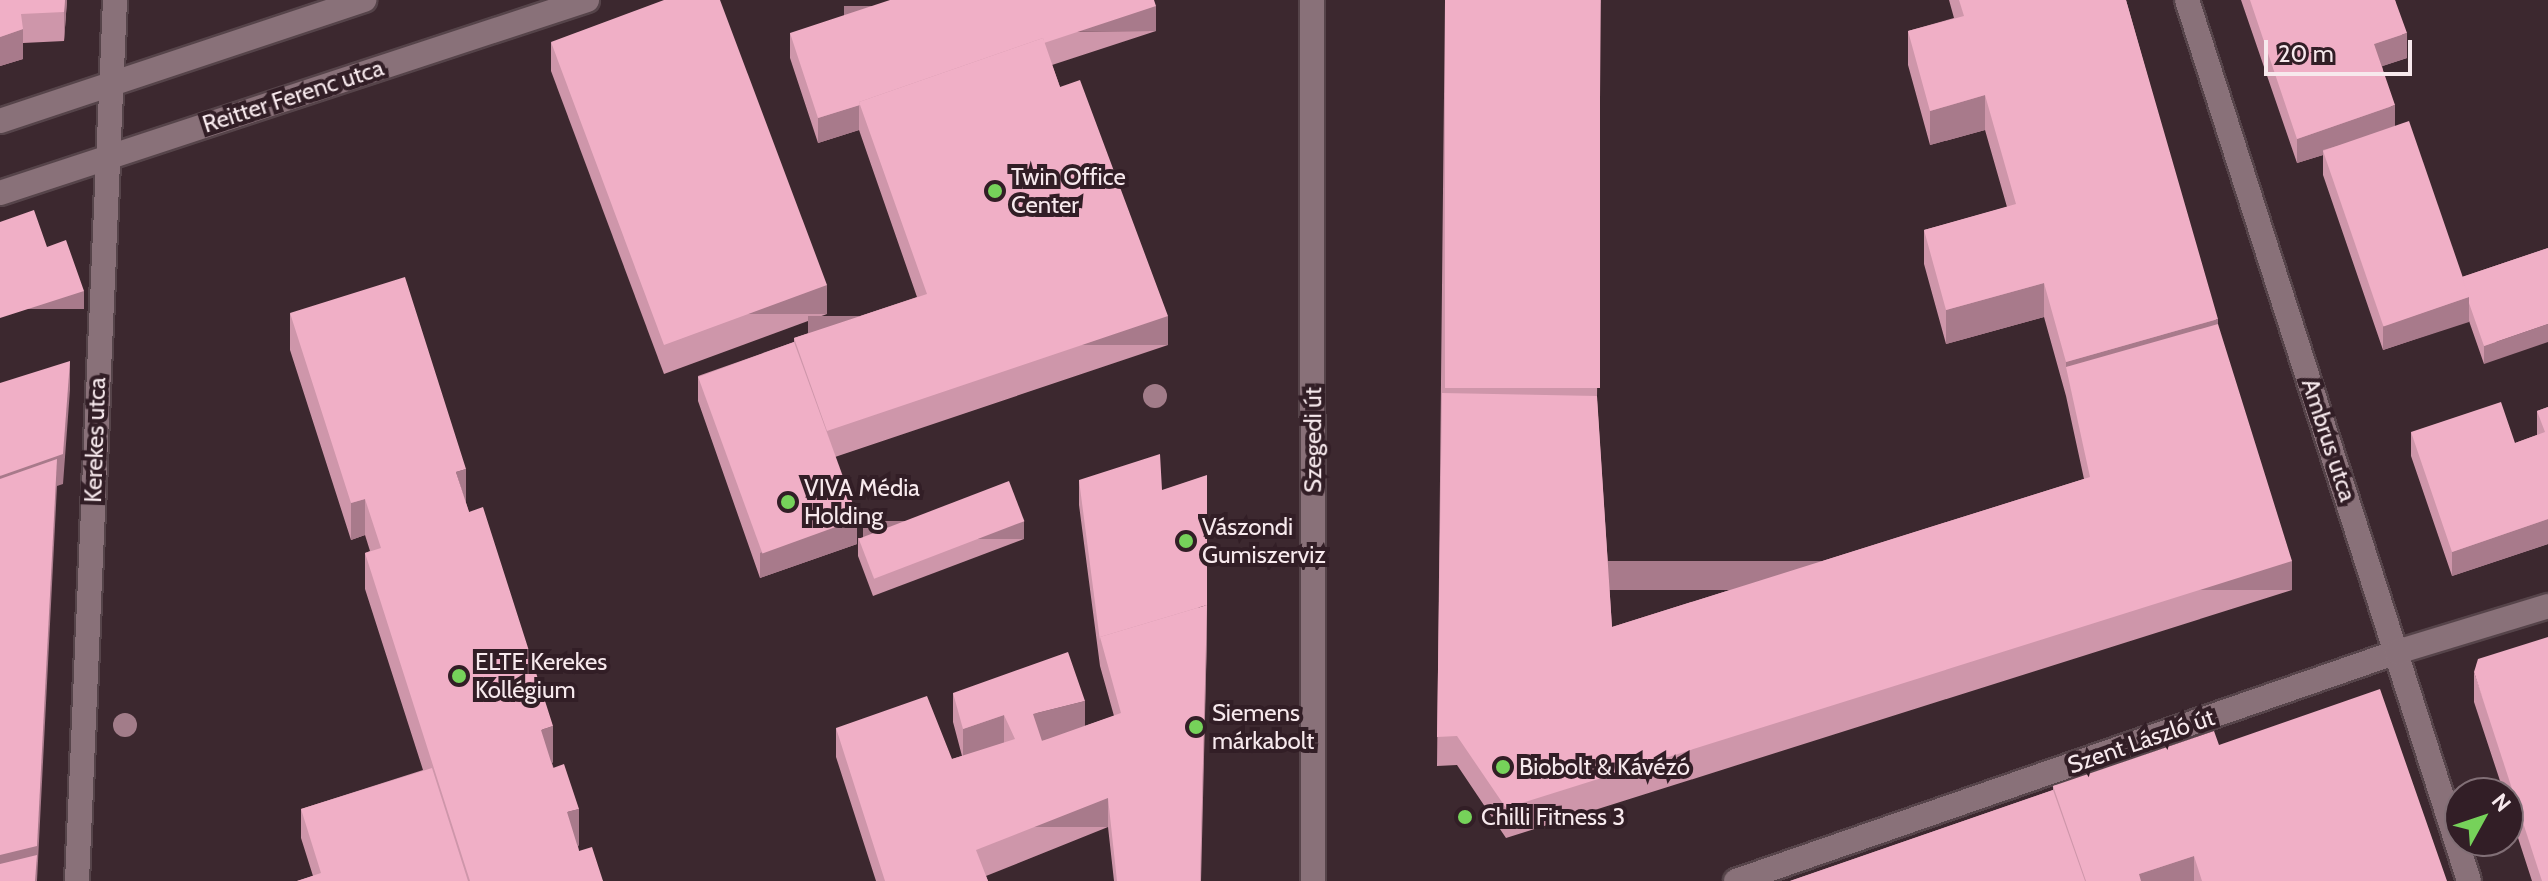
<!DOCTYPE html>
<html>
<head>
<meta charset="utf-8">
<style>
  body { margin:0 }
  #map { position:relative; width:2548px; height:881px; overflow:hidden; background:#3c282f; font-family:Cabin,sans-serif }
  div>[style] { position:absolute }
  .roads { filter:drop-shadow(2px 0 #56444a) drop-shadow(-2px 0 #56444a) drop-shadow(0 2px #56444a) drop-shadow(0 -2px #56444a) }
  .minor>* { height:24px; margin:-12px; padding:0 12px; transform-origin:12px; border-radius:12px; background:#897179 }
  .trees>* { width:24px; height:24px; margin:-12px; border-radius:50%; background:#a27c89 }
  .wall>* { inset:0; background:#ce96aa }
  .shaded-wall>* { inset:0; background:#a87a8b; transform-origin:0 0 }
  .building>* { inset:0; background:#f0afc6; transform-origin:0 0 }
  .dots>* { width:22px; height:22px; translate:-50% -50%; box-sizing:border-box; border:4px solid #321e26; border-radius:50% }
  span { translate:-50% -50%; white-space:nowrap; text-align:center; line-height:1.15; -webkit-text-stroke:8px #321e26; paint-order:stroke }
  .street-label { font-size:24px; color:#f7e9ed }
  .poi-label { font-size:24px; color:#f7e9ed }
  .left { translate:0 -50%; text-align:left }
  .north { position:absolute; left:2444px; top:777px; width:80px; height:80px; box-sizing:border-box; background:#321e26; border:2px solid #816f76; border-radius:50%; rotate:50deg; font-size:22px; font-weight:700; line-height:32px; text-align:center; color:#f7e9ed }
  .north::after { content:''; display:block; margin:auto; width:28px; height:36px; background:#76d25a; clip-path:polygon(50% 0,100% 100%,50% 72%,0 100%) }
  .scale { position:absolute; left:2264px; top:40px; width:148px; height:36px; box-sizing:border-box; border:4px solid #f7e9ed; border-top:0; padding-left:10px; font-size:24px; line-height:28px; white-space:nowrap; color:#f7e9ed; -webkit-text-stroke:6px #321e26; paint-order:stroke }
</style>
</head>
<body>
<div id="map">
  <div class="roads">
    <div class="minor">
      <i style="left:1312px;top:0;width:881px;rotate:89.93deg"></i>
      <i style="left:2187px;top:0;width:925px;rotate:72.25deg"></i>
      <i style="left:0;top:121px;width:384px;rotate:-18.4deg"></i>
      <i style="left:0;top:193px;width:618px;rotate:-18.2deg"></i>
      <i style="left:77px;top:881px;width:882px;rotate:-87.53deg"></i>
      <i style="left:1736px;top:881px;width:700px;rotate:-19.11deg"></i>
      <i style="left:2397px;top:652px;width:158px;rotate:-16.9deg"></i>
    </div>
  </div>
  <div class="trees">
    <i style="left:1155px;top:396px"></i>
    <i style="left:125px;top:725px"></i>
  </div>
  <div class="wall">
    <i style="clip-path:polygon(0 0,67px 0,64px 41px,23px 43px,23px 59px,0 66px)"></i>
    <i style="clip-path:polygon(1445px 0,1601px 0,1597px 400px,1612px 627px,2084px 479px,2066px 396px,2044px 317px,1946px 344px,1924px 264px,1924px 230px,2007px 207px,1985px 130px,1930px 145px,1908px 65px,1908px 31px,1954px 18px,1949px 0,2126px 0,2292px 590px,1506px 838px,1457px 765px,1437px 766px)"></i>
    <i style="clip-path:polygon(2241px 0,2395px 0,2407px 58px,2382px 66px,2395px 126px,2462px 277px,2548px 248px,2484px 364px,2469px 321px,2383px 350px,2323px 175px,2323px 155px,2297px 163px)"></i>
    <i style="clip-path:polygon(1156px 31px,1052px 65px,1060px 87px,1168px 345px,835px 457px,857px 544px,760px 578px,698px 401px,698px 376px,794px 342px,794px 338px,917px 297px,859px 130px,818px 143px,790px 58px,790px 33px)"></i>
    <i style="clip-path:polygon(551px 42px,827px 314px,664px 374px,551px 71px)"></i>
    <i style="clip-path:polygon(290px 313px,466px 503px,553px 762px,552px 763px,579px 845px,578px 846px,579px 851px,603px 881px,297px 881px,313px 876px,301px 838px,301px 809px,423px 770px,365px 589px,365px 553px,370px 551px,365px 535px,351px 540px,290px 350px)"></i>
    <i style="clip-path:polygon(2548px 407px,2548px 544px,2452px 576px,2411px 456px,2411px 432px,2515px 443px,2537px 435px,2537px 411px)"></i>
    <i style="clip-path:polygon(1079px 480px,1162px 490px,1207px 634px,1201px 881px,1114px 881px,1108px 827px,986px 876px,988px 881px,876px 881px,836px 757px,836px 728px,952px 759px,962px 756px,953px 722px,953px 693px,1085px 726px,1114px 716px,1100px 666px,1079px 505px)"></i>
    <i style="clip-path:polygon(858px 538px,1024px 539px,873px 596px,858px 556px)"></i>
    <i style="clip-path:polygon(2474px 672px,2548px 881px,2532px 881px,2508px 807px,2508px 793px,2504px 793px,2474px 702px)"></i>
    <i style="clip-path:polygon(2219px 745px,2447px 881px,1790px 881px,2053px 790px,2053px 786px)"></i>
  </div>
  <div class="shaded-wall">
    <i style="clip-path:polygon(65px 0,67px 0,64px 41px,64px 12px)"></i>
    <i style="left:1156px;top:6px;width:25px;height:312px;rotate:90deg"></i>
    <i style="clip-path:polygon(23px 29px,23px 59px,0 66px,0 37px)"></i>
    <i style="clip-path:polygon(2407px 33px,2407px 58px,2374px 69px,2374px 44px)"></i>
    <i style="clip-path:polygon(1985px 95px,1985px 130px,1930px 145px,1930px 111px)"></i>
    <i style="clip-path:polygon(859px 105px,859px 130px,818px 143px,818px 118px)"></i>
    <i style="clip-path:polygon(2395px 105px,2395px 130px,2323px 150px,2323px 155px,2297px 163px,2297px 139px)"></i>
    <i style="clip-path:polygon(2044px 283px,2044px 317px,1946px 344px,1946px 310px)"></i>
    <i style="left:827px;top:285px;width:29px;height:174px;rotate:90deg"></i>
    <i style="left:84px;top:291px;width:18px;height:88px;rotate:90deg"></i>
    <i style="clip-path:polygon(2469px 297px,2469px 322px,2383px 350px,2383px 326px)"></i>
    <i style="left:1168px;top:316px;width:29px;height:360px;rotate:90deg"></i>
    <i style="clip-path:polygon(2218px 319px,2218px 353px,2066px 367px,2066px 362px)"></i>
    <i style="clip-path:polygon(2548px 324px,2548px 342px,2484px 364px,2484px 346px)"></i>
    <i style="clip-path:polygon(70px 361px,70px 390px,63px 484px,57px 486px,37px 881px,0 881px,0 476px)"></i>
    <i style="clip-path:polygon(466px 469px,466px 505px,456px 472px)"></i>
    <i style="clip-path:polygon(1207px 475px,1207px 634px,1200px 881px)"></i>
    <i style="clip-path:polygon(365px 499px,365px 535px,351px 540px,351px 503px)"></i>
    <i style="clip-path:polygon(857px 519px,857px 544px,760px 578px,760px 553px)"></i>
    <i style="clip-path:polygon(2548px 519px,2548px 544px,2452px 576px,2452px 552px)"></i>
    <i style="left:1024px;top:521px;width:18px;height:161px;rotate:90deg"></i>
    <i style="left:2292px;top:561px;width:29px;height:824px;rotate:90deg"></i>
    <i style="clip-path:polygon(1085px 701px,1085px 730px,1033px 743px,1033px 714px)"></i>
    <i style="clip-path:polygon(1004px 715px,1004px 744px,963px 758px,963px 729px)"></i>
    <i style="clip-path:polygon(553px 726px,553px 762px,541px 766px,541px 730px)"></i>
    <i style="left:1108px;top:798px;width:29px;height:142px;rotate:90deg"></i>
    <i style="clip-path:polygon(579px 809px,579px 845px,567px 849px,567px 812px)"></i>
    <i style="clip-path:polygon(2194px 856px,2194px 881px,2139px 881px,2139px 874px)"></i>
  </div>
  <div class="building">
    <i style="clip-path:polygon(0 0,65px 0,64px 12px,21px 14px,23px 29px,0 37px)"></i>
    <i style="clip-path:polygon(664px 0,720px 0,827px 285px,664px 345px,551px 42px)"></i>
    <i style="clip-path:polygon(890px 0,1154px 0,1156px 6px,1044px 43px,1043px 38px,859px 102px,860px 105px,818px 118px,790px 33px)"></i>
    <i style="left:1445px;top:0;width:155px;height:388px"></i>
    <i style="clip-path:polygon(1959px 0,2126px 0,2218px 319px,2066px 362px,2044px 283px,1946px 310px,1924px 230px,2016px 204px,1985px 95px,1930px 111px,1908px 31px,1964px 16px)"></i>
    <i style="clip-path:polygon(2250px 0,2395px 0,2407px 33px,2374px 44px,2395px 105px,2297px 139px)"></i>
    <i style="clip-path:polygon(1043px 38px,1060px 87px,1080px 80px,1168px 316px,827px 431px,794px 338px,927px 294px,859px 102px)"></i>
    <i style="left:2409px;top:121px;width:186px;height:91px;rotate:71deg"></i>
    <i style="clip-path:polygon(34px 210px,47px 247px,66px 240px,84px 291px,0 318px,0 222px)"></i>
    <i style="clip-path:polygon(2548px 248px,2548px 324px,2484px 346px,2469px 303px,2469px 297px,2462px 277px)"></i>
    <i style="clip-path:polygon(405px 277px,466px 469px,456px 472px,469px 512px,483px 507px,553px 726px,541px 730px,553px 768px,564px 764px,579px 809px,567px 812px,579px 851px,592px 847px,603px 881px,470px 881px,365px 553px,381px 548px,365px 499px,351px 503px,290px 313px)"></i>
    <i style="clip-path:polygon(2218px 324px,2292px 561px,1506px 808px,1457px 736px,1437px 737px,1442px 393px,1597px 396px,1612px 627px,2090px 477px,2066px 367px)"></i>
    <i style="left:794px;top:342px;width:188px;height:102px;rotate:70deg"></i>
    <i style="clip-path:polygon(70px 361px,63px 454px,0 476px,0 383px)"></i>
    <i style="clip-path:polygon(2501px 402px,2515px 443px,2545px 432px,2537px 411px,2548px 407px,2548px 519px,2452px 552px,2411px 432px)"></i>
    <i style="clip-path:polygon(1160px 454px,1162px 490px,1207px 475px,1207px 605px,1100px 637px,1100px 641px,1079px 480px)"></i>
    <i style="clip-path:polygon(57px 459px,37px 846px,0 855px,0 479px)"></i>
    <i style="left:1009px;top:481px;width:43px;height:161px;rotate:69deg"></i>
    <i style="clip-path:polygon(1207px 605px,1200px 881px,1117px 881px,1108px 798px,976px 850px,988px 881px,885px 881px,836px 728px,927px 696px,952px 759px,1015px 739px,1004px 715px,963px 729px,953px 693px,1068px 652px,1085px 701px,1033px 714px,1042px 741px,1121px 713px,1100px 637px)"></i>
    <i style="clip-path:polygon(2548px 637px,2548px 881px,2542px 881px,2474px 672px,2478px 659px)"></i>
    <i style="clip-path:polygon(2380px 689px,2447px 881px,2202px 881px,2194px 856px,2139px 874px,2141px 881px,2086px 881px,2053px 786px,2214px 731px,2219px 745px)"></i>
    <i style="clip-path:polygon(432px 768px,468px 881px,297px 881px,321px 873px,301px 809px)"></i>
    <i style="clip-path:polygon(2053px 790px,2085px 881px,1790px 881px)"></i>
    <i style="clip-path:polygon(37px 855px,35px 881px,0 881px,0 864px)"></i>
  </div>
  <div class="dots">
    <i style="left:995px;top:191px;background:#76d25a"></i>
    <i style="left:788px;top:502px;background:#76d25a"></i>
    <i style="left:1186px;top:541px;background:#76d25a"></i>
    <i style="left:459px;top:676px;background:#76d25a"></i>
    <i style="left:1196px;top:727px;background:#76d25a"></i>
    <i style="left:1503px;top:767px;background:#76d25a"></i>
    <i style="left:1465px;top:817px;background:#76d25a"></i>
  </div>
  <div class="street-label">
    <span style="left:293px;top:96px;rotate:-18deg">Reitter Ferenc utca</span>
    <span style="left:95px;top:440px;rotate:-88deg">Kerekes utca</span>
    <span style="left:1313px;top:440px;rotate:-90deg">Szegedi út</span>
    <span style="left:2329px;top:440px;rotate:72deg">Ambrus utca</span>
    <span style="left:2141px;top:741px;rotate:-19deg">Szent László út</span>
  </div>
  <div class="poi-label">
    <span class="left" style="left:1011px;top:191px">Twin Office<br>Center</span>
    <span class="left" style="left:804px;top:502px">VIVA Média<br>Holding</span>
    <span class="left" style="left:1202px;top:541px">Vászondi<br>Gumiszerviz</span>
    <span class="left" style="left:475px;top:676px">ELTE Kerekes<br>Kollégium</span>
    <span class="left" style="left:1212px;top:727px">Siemens<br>márkabolt</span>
    <span class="left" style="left:1519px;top:767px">Biobolt &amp; Kávézó</span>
    <span class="left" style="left:1481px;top:817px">Chilli Fitness 3</span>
  </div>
  <div class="north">N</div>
  <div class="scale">20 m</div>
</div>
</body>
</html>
